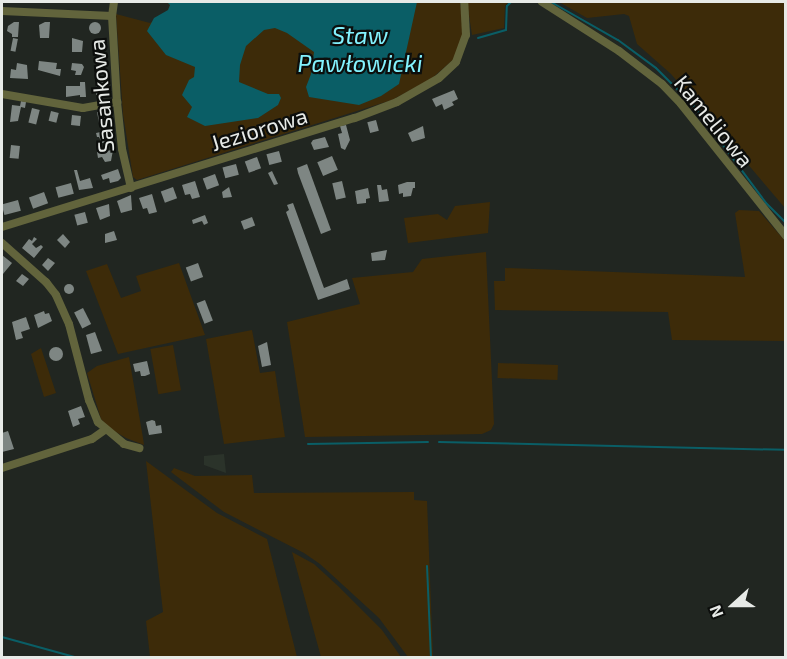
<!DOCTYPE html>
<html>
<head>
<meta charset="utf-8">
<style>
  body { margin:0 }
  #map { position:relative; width:787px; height:659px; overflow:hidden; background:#212621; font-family:"Exo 2",sans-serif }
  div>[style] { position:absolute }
  .built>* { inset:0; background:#2b332a }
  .green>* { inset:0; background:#3d2b09; transform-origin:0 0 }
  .water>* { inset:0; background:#0a5e66 }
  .stream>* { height:2px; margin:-1px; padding:0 1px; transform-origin:1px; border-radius:1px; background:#0a5e66 }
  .building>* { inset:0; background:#7e8683; transform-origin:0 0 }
  .round { border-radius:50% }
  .street>* { height:8px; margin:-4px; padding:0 4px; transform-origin:4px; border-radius:4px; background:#62643c }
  span { translate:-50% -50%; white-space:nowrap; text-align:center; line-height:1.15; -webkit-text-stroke:4.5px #0c0e0c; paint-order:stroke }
  .street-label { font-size:22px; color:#e7eae7 }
  .water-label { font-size:24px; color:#83f2fe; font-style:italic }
  .frame { position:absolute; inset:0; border:3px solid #e7eae7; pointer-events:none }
  .north { position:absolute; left:703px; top:575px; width:60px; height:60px; -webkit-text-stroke:4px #0c0e0c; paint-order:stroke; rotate:249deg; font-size:16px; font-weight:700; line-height:24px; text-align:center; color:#e7eae7 }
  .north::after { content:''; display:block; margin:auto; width:21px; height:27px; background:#e7eae7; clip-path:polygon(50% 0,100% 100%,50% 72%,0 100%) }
</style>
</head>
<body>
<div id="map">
  <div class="built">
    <i style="clip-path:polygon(224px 454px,226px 473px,204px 465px,204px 456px)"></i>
  </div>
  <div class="green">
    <i style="clip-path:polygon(167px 2px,460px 2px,464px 31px,454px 59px,431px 79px,392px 100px,137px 180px,133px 177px,123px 114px,116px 14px,150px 23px,168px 10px,170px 5px)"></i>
    <i style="clip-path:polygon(467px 2px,508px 2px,505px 6px,504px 28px,472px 35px)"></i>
    <i style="clip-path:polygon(559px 2px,785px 2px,785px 208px,671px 74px,637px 44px,629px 16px,624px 14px,587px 18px)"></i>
    <i style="clip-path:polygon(490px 202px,488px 233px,408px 243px,404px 218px,438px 214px,447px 220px,455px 206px)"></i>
    <i style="clip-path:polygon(739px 210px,759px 211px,785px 241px,785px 341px,672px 340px,668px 312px,495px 310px,494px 281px,505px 281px,505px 268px,745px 277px,735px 213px)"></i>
    <i style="clip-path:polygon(486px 252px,494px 424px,491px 430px,482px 434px,305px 437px,287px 322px,360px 304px,352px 278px,413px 272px,422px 259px)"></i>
    <i style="clip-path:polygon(179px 263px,205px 335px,118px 354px,86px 271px,107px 264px,121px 298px,141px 291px,136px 276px)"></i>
    <i style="clip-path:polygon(252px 330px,260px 373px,275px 371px,285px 437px,224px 444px,206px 339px)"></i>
    <i style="left:173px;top:345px;width:46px;height:23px;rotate:80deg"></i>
    <i style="clip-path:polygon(41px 348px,56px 393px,44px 397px,31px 354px)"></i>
    <i style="clip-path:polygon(129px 357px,143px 438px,144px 445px,126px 438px,109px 428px,101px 419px,87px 373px,97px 366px)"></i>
    <i style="left:498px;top:363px;width:60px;height:15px;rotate:2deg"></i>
    <i style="clip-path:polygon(146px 461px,217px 513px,267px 539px,297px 657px,150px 657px,146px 621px,163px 612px)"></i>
    <i style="clip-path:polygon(174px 468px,195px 476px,252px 475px,254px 493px,414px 492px,414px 500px,427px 501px,433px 657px,408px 657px,379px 618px,320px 564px,304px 553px,224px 512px,171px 472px)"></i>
    <i style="clip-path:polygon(292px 552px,314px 564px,338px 586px,382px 630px,401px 657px,321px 657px)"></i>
  </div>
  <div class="water">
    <i style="clip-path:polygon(167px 2px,417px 2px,399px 84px,381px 96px,359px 105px,309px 97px,306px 87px,311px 74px,314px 52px,287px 33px,275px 28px,264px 30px,246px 46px,240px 65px,239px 82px,268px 94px,279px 94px,281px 98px,278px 105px,258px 118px,205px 126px,187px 117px,192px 107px,182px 95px,189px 80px,194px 77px,195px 67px,166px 55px,147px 31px,154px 18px,168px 10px,170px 5px)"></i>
  </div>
  <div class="stream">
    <i style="left:551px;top:2px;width:77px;rotate:29.6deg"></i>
    <i style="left:618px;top:40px;width:47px;rotate:36.4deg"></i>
    <i style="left:656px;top:68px;width:54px;rotate:45deg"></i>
    <i style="left:694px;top:106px;width:121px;rotate:53.4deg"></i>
    <i style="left:766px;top:203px;width:28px;rotate:45deg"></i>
    <i style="left:478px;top:38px;width:29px;rotate:-16deg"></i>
    <i style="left:506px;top:30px;width:24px;rotate:-88deg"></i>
    <i style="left:507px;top:6px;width:6px;rotate:-45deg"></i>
    <i style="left:439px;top:442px;width:347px;rotate:1.3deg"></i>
    <i style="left:308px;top:444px;width:120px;rotate:-1deg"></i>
    <i style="left:427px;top:566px;width:92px;rotate:87.5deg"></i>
    <i style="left:2px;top:637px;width:79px;rotate:15.4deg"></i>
  </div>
  <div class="building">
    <i class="round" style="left:89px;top:22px;width:12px;height:12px"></i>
    <i style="clip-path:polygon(14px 22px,19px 22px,18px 37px,12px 37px,12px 34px,7px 31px,8px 26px)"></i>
    <i style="clip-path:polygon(45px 22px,50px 22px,49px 38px,40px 38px,39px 25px)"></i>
    <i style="left:13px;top:38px;width:5px;height:13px;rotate:11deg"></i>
    <i style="clip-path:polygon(72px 38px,83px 41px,82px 52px,72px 52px)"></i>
    <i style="clip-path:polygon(39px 61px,57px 63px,56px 69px,61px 69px,60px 76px,38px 70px)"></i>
    <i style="clip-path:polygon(17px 63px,27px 65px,28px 79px,10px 78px,11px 69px,16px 70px)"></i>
    <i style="clip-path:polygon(72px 63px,82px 64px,84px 67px,81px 75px,75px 75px,76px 71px,71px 70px)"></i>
    <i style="clip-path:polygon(103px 81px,107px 88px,106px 95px,96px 95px,97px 82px)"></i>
    <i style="clip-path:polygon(80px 82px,85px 82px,86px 97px,80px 97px,80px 95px,66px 97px,66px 86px,80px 86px)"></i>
    <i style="clip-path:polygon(454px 90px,458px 99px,452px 102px,454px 105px,444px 110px,442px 104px,436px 107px,432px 99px)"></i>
    <i style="clip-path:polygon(21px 101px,26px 102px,25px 108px,21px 107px,18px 121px,10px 122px,12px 105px,20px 106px)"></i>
    <i style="left:32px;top:108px;width:8px;height:15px;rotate:14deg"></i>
    <i style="left:51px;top:111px;width:8px;height:10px;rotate:14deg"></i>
    <i style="clip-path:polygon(108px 111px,107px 120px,99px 123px,97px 112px)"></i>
    <i style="left:72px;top:115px;width:9px;height:10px;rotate:6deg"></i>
    <i style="left:376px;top:120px;width:11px;height:9px;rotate:75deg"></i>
    <i style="clip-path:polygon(346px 125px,350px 140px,345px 150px,341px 148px,338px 134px,342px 133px,340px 126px)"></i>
    <i style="clip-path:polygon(423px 126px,425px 138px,412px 142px,408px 133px)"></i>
    <i style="clip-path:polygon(110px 130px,108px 142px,102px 143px,99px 137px,97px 137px,96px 133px)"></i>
    <i style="clip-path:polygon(325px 137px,329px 147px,314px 150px,311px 143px,313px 140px)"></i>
    <i style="left:11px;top:145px;width:9px;height:13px;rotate:6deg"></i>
    <i style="clip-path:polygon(113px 150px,111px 161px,105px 162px,102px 157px,98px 158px,97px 152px)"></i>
    <i style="left:279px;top:151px;width:11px;height:13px;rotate:75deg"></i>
    <i style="left:332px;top:156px;width:15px;height:16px;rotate:67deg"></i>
    <i style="left:257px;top:157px;width:12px;height:13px;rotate:70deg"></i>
    <i style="left:236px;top:164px;width:11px;height:14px;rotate:75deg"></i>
    <i style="clip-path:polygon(307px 164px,331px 230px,321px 234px,298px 173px,297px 168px)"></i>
    <i style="clip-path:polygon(118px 169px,121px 178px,118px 181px,110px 183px,109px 178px,103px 180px,101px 175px)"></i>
    <i style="clip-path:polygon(74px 170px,77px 170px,80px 181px,90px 178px,93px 188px,79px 190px)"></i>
    <i style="clip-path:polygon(272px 171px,278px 184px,274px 185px,268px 173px)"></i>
    <i style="left:215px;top:174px;width:12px;height:13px;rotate:70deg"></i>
    <i style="clip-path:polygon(195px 181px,200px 197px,192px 199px,190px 194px,185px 195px,182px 185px)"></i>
    <i style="left:342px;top:181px;width:17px;height:10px;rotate:77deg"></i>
    <i style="clip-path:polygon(407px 182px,415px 182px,415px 188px,413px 188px,411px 196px,403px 197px,403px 193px,399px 194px,398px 185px)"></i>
    <i style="left:71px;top:183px;width:11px;height:16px;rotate:75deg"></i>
    <i style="clip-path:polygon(377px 185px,381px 185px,382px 190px,387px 189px,389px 201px,379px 202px)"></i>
    <i style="left:173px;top:187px;width:12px;height:13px;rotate:70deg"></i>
    <i style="clip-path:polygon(229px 187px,232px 197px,223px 198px,222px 192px)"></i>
    <i style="clip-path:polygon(368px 188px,370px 198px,366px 199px,366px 203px,357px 204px,355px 191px)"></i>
    <i style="left:44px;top:192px;width:12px;height:16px;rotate:70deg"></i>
    <i style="clip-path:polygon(152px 194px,157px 212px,149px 214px,147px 208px,143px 209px,139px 198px)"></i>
    <i style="clip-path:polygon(131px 195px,132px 210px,121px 213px,117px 201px)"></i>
    <i style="left:18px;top:200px;width:11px;height:17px;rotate:75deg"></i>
    <i style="clip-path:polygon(293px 203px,324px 288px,347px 279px,350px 289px,318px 300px,286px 212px,289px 210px,287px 205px)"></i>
    <i style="clip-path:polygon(109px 204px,110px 216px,100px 220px,96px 208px)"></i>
    <i style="left:85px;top:212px;width:11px;height:11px;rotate:75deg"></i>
    <i style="clip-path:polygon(205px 215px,208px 223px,204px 225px,202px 221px,193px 224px,192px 220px)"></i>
    <i style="left:252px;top:217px;width:9px;height:12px;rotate:69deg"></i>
    <i style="clip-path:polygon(114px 231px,117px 240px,105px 243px,105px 234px)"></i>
    <i style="clip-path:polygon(63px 234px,70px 242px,65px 248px,57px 240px)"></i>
    <i style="clip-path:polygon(34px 237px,37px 239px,32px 244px,36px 248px,41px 245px,43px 247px,34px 258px,22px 248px,29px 239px,32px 241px)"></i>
    <i style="clip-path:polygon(387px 250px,385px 260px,372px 261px,371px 253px)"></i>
    <i style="clip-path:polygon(2px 255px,12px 263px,3px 274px,2px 273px)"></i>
    <i style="clip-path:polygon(48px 258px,55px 263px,48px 271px,42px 265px)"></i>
    <i style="left:198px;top:263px;width:15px;height:13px;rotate:70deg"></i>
    <i style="clip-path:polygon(22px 274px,29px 279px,23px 286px,16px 281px)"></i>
    <i class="round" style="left:64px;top:284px;width:10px;height:10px"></i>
    <i style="left:205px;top:300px;width:22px;height:9px;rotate:69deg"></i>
    <i style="left:83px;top:308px;width:18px;height:10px;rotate:63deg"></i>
    <i style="clip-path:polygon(44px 311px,45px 314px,49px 313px,52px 321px,38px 328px,34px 315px)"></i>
    <i style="clip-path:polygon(26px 317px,30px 329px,21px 332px,23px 338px,16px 340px,12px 322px)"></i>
    <i style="clip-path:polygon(95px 332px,102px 351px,91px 354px,86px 335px)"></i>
    <i style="clip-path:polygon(267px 342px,271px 365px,262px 367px,258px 346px)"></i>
    <i class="round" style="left:49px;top:347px;width:14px;height:14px"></i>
    <i style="clip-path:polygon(147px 361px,150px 374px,145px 376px,141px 376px,140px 371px,135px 372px,133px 364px)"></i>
    <i style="clip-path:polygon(81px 406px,85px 417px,78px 419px,80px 424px,73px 427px,68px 411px)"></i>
    <i style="clip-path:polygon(152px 420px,155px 421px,156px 426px,161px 425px,162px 433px,149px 435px,146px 422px)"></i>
    <i style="clip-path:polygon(8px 431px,14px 449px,2px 452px,2px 433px)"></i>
  </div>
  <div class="street">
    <i style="left:114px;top:2px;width:14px;rotate:98deg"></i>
    <i style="left:112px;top:16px;width:86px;rotate:86.7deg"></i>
    <i style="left:117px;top:102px;width:47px;rotate:83.9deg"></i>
    <i style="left:122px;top:149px;width:40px;rotate:77deg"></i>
    <i style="left:542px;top:2px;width:91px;rotate:32.5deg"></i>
    <i style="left:619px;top:51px;width:54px;rotate:37.5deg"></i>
    <i style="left:662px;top:84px;width:28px;rotate:46deg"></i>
    <i style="left:681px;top:104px;width:169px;rotate:51.5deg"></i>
    <i style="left:2px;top:11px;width:110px;rotate:2.6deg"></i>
    <i style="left:2px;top:94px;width:82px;rotate:9.8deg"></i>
    <i style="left:83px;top:108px;width:35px;rotate:-10deg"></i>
    <i style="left:2px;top:227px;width:369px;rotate:-17.2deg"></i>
    <i style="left:355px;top:118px;width:45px;rotate:-20.9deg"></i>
    <i style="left:397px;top:102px;width:48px;rotate:-29.7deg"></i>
    <i style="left:439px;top:78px;width:23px;rotate:-43deg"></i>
    <i style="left:456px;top:62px;width:29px;rotate:-70deg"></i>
    <i style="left:466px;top:35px;width:33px;rotate:-93deg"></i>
    <i style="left:2px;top:243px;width:59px;rotate:41.6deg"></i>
    <i style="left:46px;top:282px;width:16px;rotate:52deg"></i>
    <i style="left:56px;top:295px;width:32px;rotate:66deg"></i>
    <i style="left:69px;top:324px;width:79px;rotate:75.3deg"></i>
    <i style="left:89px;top:400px;width:24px;rotate:68deg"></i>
    <i style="left:98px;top:422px;width:34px;rotate:40deg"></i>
    <i style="left:124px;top:444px;width:16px;rotate:15deg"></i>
    <i style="left:2px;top:468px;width:95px;rotate:-17.9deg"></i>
    <i style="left:92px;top:439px;width:16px;rotate:-35deg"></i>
  </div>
  <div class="street-label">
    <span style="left:101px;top:96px;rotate:-95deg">Sasankowa</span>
    <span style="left:714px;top:121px;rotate:51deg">Kameliowa</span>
    <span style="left:259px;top:129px;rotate:-17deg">Jeziorowa</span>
  </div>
  <div class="water-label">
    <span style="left:360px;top:49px">Staw<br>Pawłowicki</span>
  </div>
  <div class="frame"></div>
  <div class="north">N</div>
</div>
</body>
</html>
